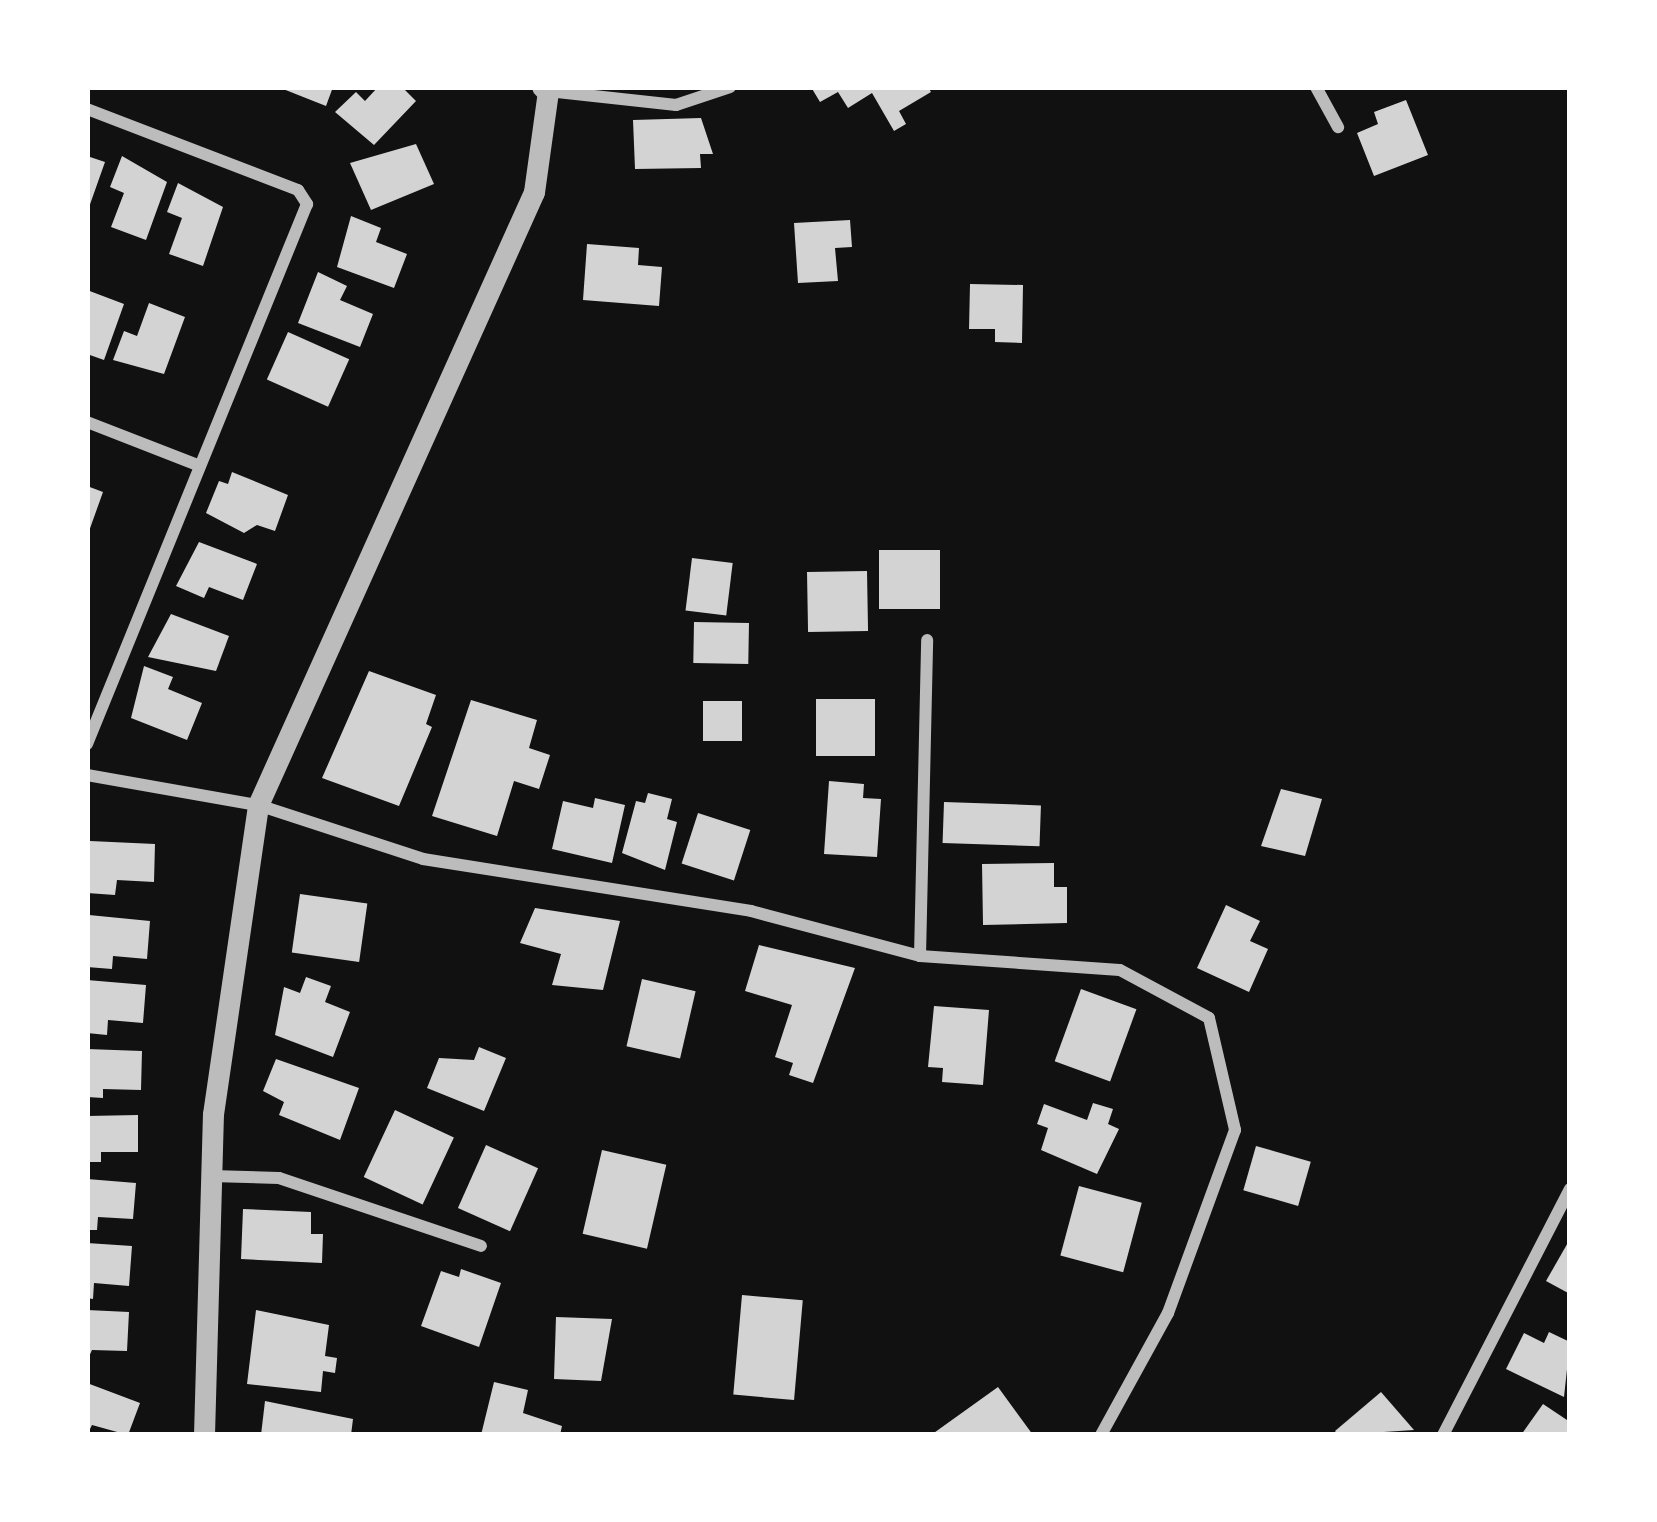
<!DOCTYPE html>
<html>
<head>
<meta charset="utf-8">
<style>
  body { margin:0 }
  #map { position:relative; width:1657px; height:1522px; overflow:hidden; background:#111; font-family:Montserrat,sans-serif }
  div>[style] { position:absolute }
  .building>* { inset:0; background:#d3d3d3; transform-origin:0 0 }
  .minor>* { height:12px; margin:-6px; padding:0 6px; transform-origin:6px; border-radius:6px; background:#bcbcbc }
  .tertiary>* { height:21px; margin:-10.5px; padding:0 10.5px; transform-origin:10.5px; border-radius:10.5px; background:#bcbcbc }
  span { translate:-50% -50%; white-space:nowrap; text-align:center; line-height:1.15; -webkit-text-stroke:9px #fff; paint-order:stroke }
  .frame { position:absolute; inset:0; border:90px solid #fff; pointer-events:none }
</style>
</head>
<body>
<div id="map">
  <div class="building">
    <i style="clip-path:polygon(278px 87px,333px 87px,326px 106px)"></i>
    <i style="clip-path:polygon(378px 87px,402px 87px,416px 101px,374px 145px,335px 112px,356px 92px,365px 101px)"></i>
    <i style="clip-path:polygon(811px 87px,928px 87px,931px 92px,899px 111px,906px 124px,894px 131px,872px 93px,848px 108px,838px 92px,820px 102px)"></i>
    <i style="clip-path:polygon(1406px 100px,1428px 155px,1374px 176px,1357px 133px,1378px 124px,1374px 112px)"></i>
    <i style="clip-path:polygon(701px 118px,713px 154px,700px 154px,701px 168px,635px 169px,633px 120px)"></i>
    <i style="clip-path:polygon(416px 144px,434px 184px,371px 210px,350px 163px)"></i>
    <i style="clip-path:polygon(87px 156px,105px 162px,88px 210px,87px 210px)"></i>
    <i style="clip-path:polygon(122px 156px,167px 182px,146px 240px,111px 227px,124px 193px,110px 187px)"></i>
    <i style="clip-path:polygon(178px 183px,223px 207px,203px 266px,169px 254px,182px 218px,167px 212px)"></i>
    <i style="clip-path:polygon(351px 216px,381px 228px,376px 242px,407px 254px,394px 288px,337px 267px)"></i>
    <i style="clip-path:polygon(850px 220px,852px 247px,835px 248px,838px 281px,798px 283px,794px 223px)"></i>
    <i style="clip-path:polygon(587px 244px,639px 248px,638px 265px,662px 267px,659px 306px,583px 300px)"></i>
    <i style="clip-path:polygon(318px 272px,347px 286px,340px 300px,373px 314px,360px 347px,298px 323px)"></i>
    <i style="clip-path:polygon(970px 284px,1023px 285px,1022px 343px,995px 342px,995px 329px,969px 329px)"></i>
    <i style="clip-path:polygon(87px 290px,124px 304px,104px 360px,87px 354px)"></i>
    <i style="clip-path:polygon(149px 303px,185px 317px,164px 374px,113px 360px,124px 331px,137px 336px)"></i>
    <i style="left:288px;top:332px;width:67px;height:52px;rotate:24deg"></i>
    <i style="clip-path:polygon(232px 472px,288px 495px,275px 531px,257px 525px,244px 533px,206px 513px,219px 481px,228px 484px)"></i>
    <i style="clip-path:polygon(87px 486px,103px 492px,88px 534px,87px 534px)"></i>
    <i style="clip-path:polygon(199px 542px,257px 564px,243px 600px,209px 587px,204px 598px,176px 586px)"></i>
    <i style="left:879px;top:550px;width:61px;height:59px"></i>
    <i style="left:692px;top:558px;width:41px;height:53px;rotate:7deg"></i>
    <i style="left:867px;top:571px;width:60px;height:60px;rotate:89deg"></i>
    <i style="clip-path:polygon(171px 614px,229px 636px,216px 671px,148px 657px)"></i>
    <i style="left:694px;top:622px;width:55px;height:41px;rotate:1deg"></i>
    <i style="clip-path:polygon(144px 666px,173px 677px,168px 689px,202px 703px,187px 740px,131px 718px)"></i>
    <i style="clip-path:polygon(369px 671px,436px 695px,426px 724px,432px 727px,399px 806px,322px 778px)"></i>
    <i style="left:816px;top:699px;width:59px;height:57px"></i>
    <i style="clip-path:polygon(471px 700px,537px 720px,529px 748px,550px 755px,539px 789px,514px 781px,497px 836px,432px 816px)"></i>
    <i style="left:703px;top:701px;width:39px;height:40px"></i>
    <i style="clip-path:polygon(829px 781px,864px 784px,863px 798px,881px 799px,877px 857px,824px 854px)"></i>
    <i style="clip-path:polygon(1281px 789px,1322px 799px,1305px 856px,1261px 846px)"></i>
    <i style="clip-path:polygon(648px 793px,672px 799px,667px 819px,677px 822px,665px 870px,622px 853px,636px 801px,645px 803px)"></i>
    <i style="clip-path:polygon(595px 798px,625px 805px,612px 863px,552px 849px,563px 801px,593px 808px)"></i>
    <i style="left:944px;top:802px;width:97px;height:41px;rotate:2deg"></i>
    <i style="left:698px;top:813px;width:55px;height:53px;rotate:18deg"></i>
    <i style="clip-path:polygon(90px 841px,155px 844px,154px 882px,117px 880px,115px 895px,87px 893px)"></i>
    <i style="clip-path:polygon(1054px 863px,1054px 887px,1067px 887px,1067px 923px,983px 925px,982px 864px)"></i>
    <i style="left:300px;top:894px;width:68px;height:59px;rotate:8deg"></i>
    <i style="clip-path:polygon(1226px 905px,1260px 921px,1250px 941px,1268px 949px,1249px 992px,1197px 968px)"></i>
    <i style="clip-path:polygon(535px 908px,620px 921px,603px 990px,552px 985px,561px 954px,520px 943px)"></i>
    <i style="clip-path:polygon(89px 915px,150px 921px,147px 959px,113px 956px,112px 969px,87px 967px)"></i>
    <i style="clip-path:polygon(759px 945px,855px 968px,813px 1083px,789px 1075px,793px 1063px,775px 1057px,792px 1005px,745px 991px)"></i>
    <i style="clip-path:polygon(306px 977px,331px 986px,325px 1002px,350px 1012px,333px 1057px,275px 1035px,284px 987px,300px 993px)"></i>
    <i style="left:642px;top:979px;width:55px;height:69px;rotate:13deg"></i>
    <i style="clip-path:polygon(87px 980px,146px 985px,143px 1023px,108px 1020px,107px 1035px,87px 1033px)"></i>
    <i style="left:1081px;top:989px;width:59px;height:77px;rotate:20deg"></i>
    <i style="clip-path:polygon(934px 1006px,989px 1010px,983px 1085px,942px 1082px,943px 1068px,928px 1067px)"></i>
    <i style="clip-path:polygon(479px 1047px,506px 1058px,484px 1111px,427px 1088px,439px 1058px,474px 1060px)"></i>
    <i style="clip-path:polygon(87px 1049px,142px 1051px,141px 1090px,103px 1089px,103px 1098px,87px 1097px)"></i>
    <i style="clip-path:polygon(276px 1059px,359px 1088px,340px 1140px,279px 1115px,284px 1102px,263px 1091px)"></i>
    <i style="clip-path:polygon(1093px 1103px,1113px 1109px,1108px 1124px,1119px 1129px,1097px 1174px,1041px 1150px,1048px 1128px,1037px 1124px,1044px 1104px,1087px 1120px)"></i>
    <i style="left:395px;top:1110px;width:65px;height:74px;rotate:25deg"></i>
    <i style="clip-path:polygon(138px 1115px,138px 1152px,101px 1152px,101px 1162px,87px 1162px,87px 1116px)"></i>
    <i style="left:486px;top:1145px;width:57px;height:69px;rotate:24deg"></i>
    <i style="left:1256px;top:1146px;width:57px;height:46px;rotate:16deg"></i>
    <i style="left:602px;top:1150px;width:66px;height:86px;rotate:13deg"></i>
    <i style="clip-path:polygon(87px 1179px,136px 1183px,133px 1219px,98px 1217px,97px 1230px,87px 1230px)"></i>
    <i style="left:1079px;top:1186px;width:65px;height:72px;rotate:15deg"></i>
    <i style="clip-path:polygon(243px 1209px,311px 1212px,311px 1234px,323px 1234px,322px 1263px,241px 1259px)"></i>
    <i style="clip-path:polygon(1570px 1239px,1570px 1294px,1546px 1281px)"></i>
    <i style="clip-path:polygon(87px 1243px,132px 1246px,129px 1286px,94px 1283px,93px 1299px,87px 1298px)"></i>
    <i style="clip-path:polygon(461px 1269px,501px 1283px,479px 1347px,421px 1326px,441px 1271px,459px 1277px)"></i>
    <i style="left:742px;top:1295px;width:61px;height:100px;rotate:5deg"></i>
    <i style="clip-path:polygon(87px 1310px,129px 1312px,127px 1351px,92px 1350px,87px 1361px)"></i>
    <i style="clip-path:polygon(256px 1310px,329px 1325px,325px 1356px,337px 1358px,335px 1373px,323px 1371px,321px 1392px,247px 1384px)"></i>
    <i style="clip-path:polygon(556px 1317px,612px 1319px,601px 1381px,554px 1379px)"></i>
    <i style="clip-path:polygon(1549px 1332px,1570px 1342px,1564px 1397px,1506px 1369px,1524px 1333px,1544px 1343px)"></i>
    <i style="clip-path:polygon(494px 1382px,528px 1390px,523px 1413px,562px 1426px,560px 1435px,481px 1435px)"></i>
    <i style="clip-path:polygon(87px 1383px,140px 1403px,128px 1435px,92px 1425px,87px 1435px)"></i>
    <i style="clip-path:polygon(998px 1387px,1033px 1435px,931px 1435px)"></i>
    <i style="clip-path:polygon(1381px 1392px,1414px 1430px,1338px 1435px,1335px 1431px)"></i>
    <i style="clip-path:polygon(265px 1401px,353px 1419px,351px 1435px,261px 1435px)"></i>
    <i style="clip-path:polygon(1543px 1404px,1570px 1422px,1570px 1435px,1521px 1435px)"></i>
  </div>
  <div class="minor">
    <i style="left:1316px;top:87px;width:46px;rotate:61.2deg"></i>
    <i style="left:548px;top:91px;width:129px;rotate:6.2deg"></i>
    <i style="left:676px;top:105px;width:57px;rotate:-18.4deg"></i>
    <i style="left:87px;top:109px;width:226px;rotate:21deg"></i>
    <i style="left:298px;top:190px;width:17px;rotate:57deg"></i>
    <i style="left:307px;top:204px;width:583px;rotate:112.17deg"></i>
    <i style="left:87px;top:422px;width:121px;rotate:21.3deg"></i>
    <i style="left:87px;top:775px;width:174px;rotate:10deg"></i>
    <i style="left:258px;top:805px;width:174px;rotate:18.1deg"></i>
    <i style="left:423px;top:859px;width:332px;rotate:9deg"></i>
    <i style="left:751px;top:911px;width:175px;rotate:14.9deg"></i>
    <i style="left:920px;top:956px;width:200px;rotate:4deg"></i>
    <i style="left:1120px;top:970px;width:101px;rotate:28.3deg"></i>
    <i style="left:1209px;top:1018px;width:115px;rotate:76.9deg"></i>
    <i style="left:1235px;top:1130px;width:195px;rotate:110.1deg"></i>
    <i style="left:1168px;top:1313px;width:139px;rotate:118.8deg"></i>
    <i style="left:920px;top:956px;width:316px;rotate:-88.7deg"></i>
    <i style="left:211px;top:1176px;width:68px;rotate:1.7deg"></i>
    <i style="left:279px;top:1178px;width:213px;rotate:18.6deg"></i>
    <i style="left:1443px;top:1435px;width:277px;rotate:-62.7deg"></i>
  </div>
  <div class="tertiary">
    <i style="left:204px;top:1435px;width:321px;rotate:-88.4deg"></i>
    <i style="left:213px;top:1114px;width:312px;rotate:-81.7deg"></i>
    <i style="left:258px;top:805px;width:672px;rotate:-65.76deg"></i>
    <i style="left:534px;top:192px;width:102px;rotate:-82.1deg"></i>
    <i style="left:548px;top:91px;width:7px;rotate:-146deg"></i>
  </div>
  <div class="frame"></div>
</div>
</body>
</html>
